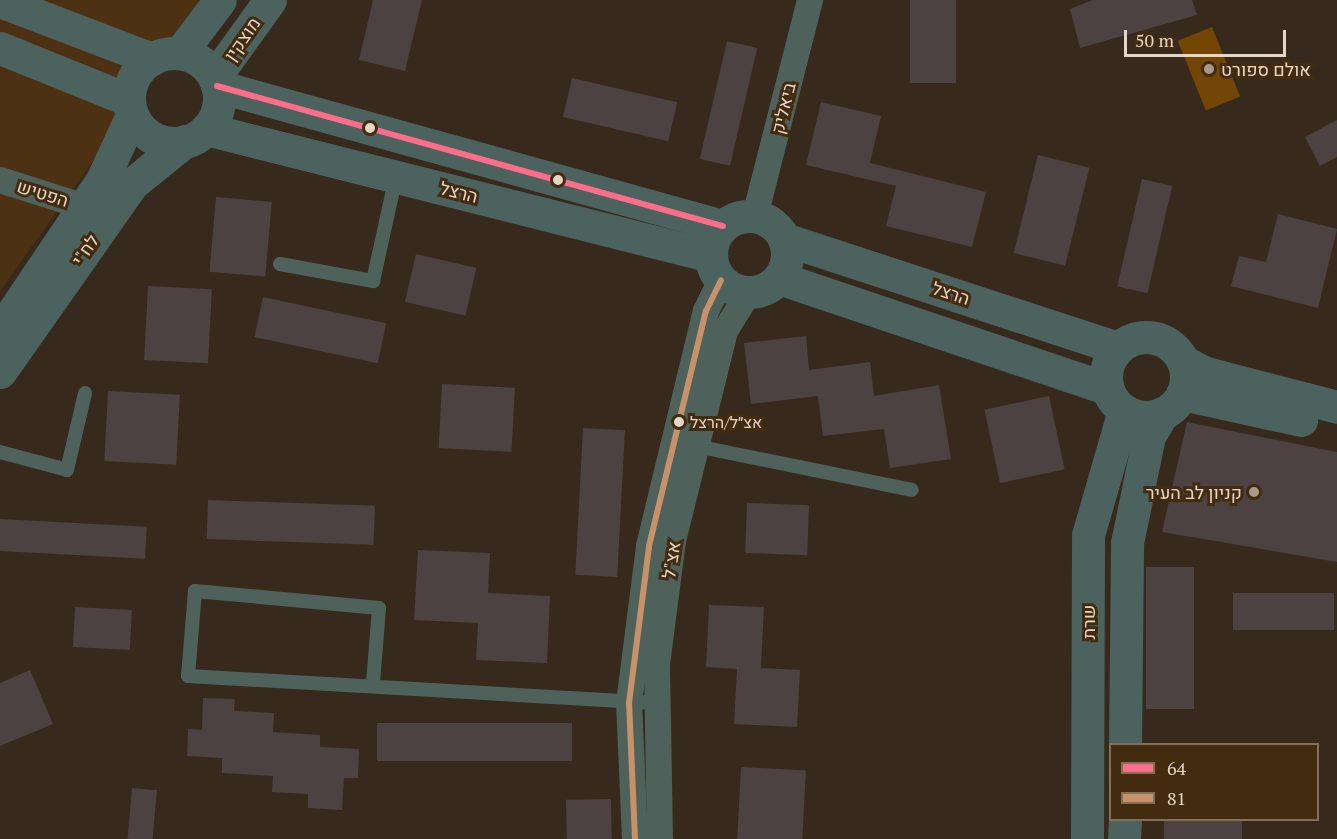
<!DOCTYPE html>
<html>
<head>
<meta charset="utf-8">
<style>
  body { margin:0 }
  #map { position:relative; width:1337px; height:839px; overflow:hidden; background:#372a1c; font-family:"PT Serif",Heebo,serif }
  div>[style] { position:absolute }
  .built>* { inset:0; background:#4c3112 }
  .green>* { inset:0; background:#734606; transform-origin:0 0 }
  .building>* { inset:0; background:#4b4241; transform-origin:0 0 }
  .lane>* { height:14px; margin:-7px; padding:0 7px; transform-origin:7px; border-radius:7px; background:#4e625b }
  .street>* { height:26px; margin:-13px; padding:0 13px; transform-origin:13px; border-radius:13px; background:#4e625b }
  .secondary>* { height:33px; margin:-16.5px; padding:0 16.5px; transform-origin:16.5px; border-radius:16.5px; background:#4c625e }
  .secondary>.ring { margin:-16.5px; padding:0; box-sizing:content-box; background:none; border:33px solid #4c625e; border-radius:50% }
  .bus-1>* { height:6px; margin:-3px; padding:0 3px; transform-origin:3px; border-radius:3px; background:#fb6d88 }
  .bus-2>* { height:6px; margin:-3px; padding:0 3px; transform-origin:3px; border-radius:3px; background:#c7916a }
  .dots>* { width:16px; height:16px; translate:-50% -50%; box-sizing:border-box; border:3px solid #432b10; border-radius:50% }
  span { translate:-50% -50%; white-space:nowrap; text-align:center; line-height:1.15; -webkit-text-stroke:6px #432b10; paint-order:stroke }
  .bus-label { font-size:16px; color:#e5d6c7 }
  .left { translate:0 -50%; text-align:left }
  .street-label { font-size:18px; color:#e5d6c7 }
  .poi-label { font-size:18px; color:#e5d6c7 }
  .right { translate:-100% -50%; text-align:right }
  .legend { position:absolute; left:1109px; top:743px; width:210px; height:78px; box-sizing:border-box; background:#432b10; border:2px solid #846f59; margin:0; padding:8px 10px; list-style:none; font-size:18px; color:#e5d6c7 }
  .legend li { display:flex; align-items:center; gap:12px; height:30px }
  .legend b { width:30px; border:2px solid #846f59 }
  .scale { position:absolute; left:1124px; top:30px; width:162px; height:27px; box-sizing:border-box; border:3px solid #e5d6c7; border-top:0; padding-left:8px; font-size:18px; line-height:21px; white-space:nowrap; color:#e5d6c7; -webkit-text-stroke:4px #432b10; paint-order:stroke }
</style>
</head>
<body>
<div id="map">
  <div class="built">
    <i style="clip-path:polygon(0 0,208px 0,0 291px)"></i>
  </div>
  <div class="green">
    <i style="left:1212px;top:27px;width:75px;height:37px;rotate:68deg"></i>
  </div>
  <div class="building">
    <i style="clip-path:polygon(373px 0,422px 0,405px 71px,359px 60px)"></i>
    <i style="left:910px;top:0;width:46px;height:83px"></i>
    <i style="clip-path:polygon(1093px 0,1192px 0,1197px 15px,1080px 48px,1070px 9px)"></i>
    <i style="left:727px;top:41px;width:31px;height:121px;rotate:13deg"></i>
    <i style="left:572px;top:78px;width:108px;height:40px;rotate:13deg"></i>
    <i style="clip-path:polygon(821px 102px,881px 116px,870px 163px,986px 192px,972px 247px,886px 226px,896px 186px,806px 165px)"></i>
    <i style="clip-path:polygon(1337px 120px,1337px 157px,1320px 166px,1305px 137px)"></i>
    <i style="left:1038px;top:155px;width:53px;height:101px;rotate:14deg"></i>
    <i style="left:1142px;top:179px;width:31px;height:110px;rotate:13deg"></i>
    <i style="left:216px;top:197px;width:56px;height:75px;rotate:5deg"></i>
    <i style="clip-path:polygon(1278px 214px,1337px 229px,1318px 308px,1231px 286px,1239px 256px,1266px 262px)"></i>
    <i style="left:416px;top:254px;width:62px;height:49px;rotate:13deg"></i>
    <i style="left:148px;top:286px;width:64px;height:74px;rotate:3deg"></i>
    <i style="left:263px;top:297px;width:126px;height:41px;rotate:12deg"></i>
    <i style="clip-path:polygon(806px 336px,809px 370px,870px 362px,874px 396px,939px 385px,951px 459px,890px 468px,884px 429px,823px 436px,818px 396px,751px 404px,744px 343px)"></i>
    <i style="left:442px;top:384px;width:73px;height:64px;rotate:3deg"></i>
    <i style="left:108px;top:391px;width:72px;height:70px;rotate:3deg"></i>
    <i style="left:1049px;top:396px;width:75px;height:66px;rotate:78deg"></i>
    <i style="clip-path:polygon(1187px 422px,1337px 452px,1337px 562px,1162px 532px)"></i>
    <i style="left:583px;top:428px;width:42px;height:147px;rotate:3deg"></i>
    <i style="left:208px;top:500px;width:167px;height:39px;rotate:2deg"></i>
    <i style="left:747px;top:503px;width:62px;height:50px;rotate:2deg"></i>
    <i style="left:0;top:519px;width:147px;height:32px;rotate:3deg"></i>
    <i style="clip-path:polygon(418px 550px,490px 553px,488px 593px,550px 596px,547px 663px,476px 660px,478px 623px,414px 620px)"></i>
    <i style="left:1146px;top:567px;width:48px;height:142px"></i>
    <i style="left:1334px;top:593px;width:37px;height:101px;rotate:90deg"></i>
    <i style="clip-path:polygon(709px 605px,764px 607px,761px 668px,800px 670px,797px 727px,734px 724px,737px 669px,706px 667px)"></i>
    <i style="left:75px;top:607px;width:57px;height:40px;rotate:3deg"></i>
    <i style="clip-path:polygon(30px 670px,53px 724px,0 746px,0 683px)"></i>
    <i style="clip-path:polygon(203px 698px,235px 699px,234px 711px,274px 713px,273px 732px,320px 735px,320px 747px,359px 749px,358px 778px,344px 778px,342px 810px,308px 808px,308px 794px,272px 792px,273px 776px,222px 773px,222px 758px,187px 756px,188px 729px,202px 730px)"></i>
    <i style="left:377px;top:723px;width:195px;height:38px"></i>
    <i style="left:741px;top:767px;width:65px;height:72px;rotate:3deg"></i>
    <i style="left:132px;top:788px;width:25px;height:51px;rotate:5deg"></i>
    <i style="left:611px;top:799px;width:40px;height:45px;rotate:89deg"></i>
    <i style="left:1164px;top:819px;width:78px;height:20px"></i>
  </div>
  <div class="lane">
    <i style="left:280px;top:264px;width:95px;rotate:10.4deg"></i>
    <i style="left:373px;top:281px;width:107px;rotate:-77.6deg"></i>
    <i style="left:696px;top:446px;width:220px;rotate:11.5deg"></i>
    <i style="left:0;top:452px;width:69px;rotate:15deg"></i>
    <i style="left:67px;top:470px;width:79px;rotate:-76.8deg"></i>
    <i style="left:373px;top:683px;width:75px;rotate:-85.4deg"></i>
    <i style="left:379px;top:608px;width:185px;rotate:-174.7deg"></i>
    <i style="left:195px;top:591px;width:85px;rotate:94.7deg"></i>
    <i style="left:188px;top:676px;width:470px;rotate:3.3deg"></i>
  </div>
  <div class="street">
    <i style="left:0;top:180px;width:89px;rotate:17.6deg"></i>
    <i style="left:755px;top:216px;width:223px;rotate:-75.7deg"></i>
    <i style="left:635px;top:839px;width:136px;rotate:-92.5deg"></i>
    <i style="left:629px;top:703px;width:158px;rotate:-82.7deg"></i>
    <i style="left:649px;top:546px;width:242px;rotate:-76.4deg"></i>
    <i style="left:706px;top:311px;width:34px;rotate:-64deg"></i>
    <i style="left:660px;top:839px;width:175px;rotate:-91deg"></i>
    <i style="left:657px;top:664px;width:124px;rotate:-82.6deg"></i>
    <i style="left:673px;top:541px;width:216px;rotate:-76.1deg"></i>
    <i style="left:725px;top:331px;width:46px;rotate:-58.4deg"></i>
  </div>
  <div class="secondary">
    <i style="left:0;top:1px;width:163px;rotate:20.9deg"></i>
    <i style="left:0;top:48px;width:139px;rotate:22deg"></i>
    <i style="left:180px;top:53px;width:66px;rotate:-53deg"></i>
    <i class="ring" style="left:129px;top:53px;width:57px;height:57px"></i>
    <i style="left:214px;top:78px;width:96px;rotate:-54.3deg"></i>
    <i style="left:217px;top:86px;width:525px;rotate:15.47deg"></i>
    <i style="left:206px;top:129px;width:521px;rotate:14.12deg"></i>
    <i class="ring" style="left:711px;top:216px;width:43px;height:43px"></i>
    <i style="left:784px;top:239px;width:351px;rotate:18.1deg"></i>
    <i style="left:779px;top:278px;width:347px;rotate:18.6deg"></i>
    <i style="left:0;top:331px;width:182px;rotate:-56deg"></i>
    <i style="left:102px;top:180px;width:72px;rotate:-65.2deg"></i>
    <i class="ring" style="left:1106px;top:337px;width:47px;height:47px"></i>
    <i style="left:1184px;top:362px;width:25px;rotate:27deg"></i>
    <i style="left:1206px;top:373px;width:135px;rotate:14.5deg"></i>
    <i style="left:0;top:372px;width:230px;rotate:-54.9deg"></i>
    <i style="left:132px;top:184px;width:68px;rotate:-39.1deg"></i>
    <i style="left:1182px;top:394px;width:122px;rotate:12.3deg"></i>
    <i style="left:1125px;top:744px;width:201px;rotate:-89.4deg"></i>
    <i style="left:1127px;top:543px;width:109px;rotate:-78.4deg"></i>
    <i style="left:1149px;top:436px;width:27px;rotate:-59deg"></i>
    <i style="left:1087px;top:839px;width:304px;rotate:-89.8deg"></i>
    <i style="left:1088px;top:535px;width:130px;rotate:-73.9deg"></i>
    <i style="left:1124px;top:839px;width:19px;rotate:-87deg"></i>
  </div>
  <div class="bus-1">
    <i style="left:217px;top:86px;width:525px;rotate:15.47deg"></i>
  </div>
  <div class="bus-2">
    <i style="left:635px;top:839px;width:136px;rotate:-92.5deg"></i>
    <i style="left:629px;top:703px;width:158px;rotate:-82.7deg"></i>
    <i style="left:649px;top:546px;width:242px;rotate:-76.4deg"></i>
    <i style="left:706px;top:311px;width:34px;rotate:-64deg"></i>
  </div>
  <div class="dots">
    <i style="left:1209px;top:69px;background:#a89a8b"></i>
    <i style="left:370px;top:128px;background:#e5d6c7"></i>
    <i style="left:558px;top:180px;background:#e5d6c7"></i>
    <i style="left:679px;top:422px;background:#e5d6c7"></i>
    <i style="left:1254px;top:492px;background:#a89a8b"></i>
  </div>
  <div class="bus-label">
    <span class="left" style="left:690px;top:422px">אצ״ל/הרצל</span>
  </div>
  <div class="street-label">
    <span style="left:242px;top:39px;rotate:-55deg">מוצקין</span>
    <span style="left:783px;top:108px;rotate:-76deg">ביאליק</span>
    <span style="left:459px;top:192px;rotate:14deg">הרצל</span>
    <span style="left:43px;top:193px;rotate:17deg">הפטיש</span>
    <span style="left:85px;top:250px;rotate:-55deg">לח"י</span>
    <span style="left:951px;top:293px;rotate:18deg">הרצל</span>
    <span style="left:671px;top:560px;rotate:-81deg">אצ"ל</span>
    <span style="left:1088px;top:622px;rotate:-90deg">שרת</span>
  </div>
  <div class="poi-label">
    <span class="left" style="left:1221px;top:69px">אולם ספורט</span>
    <span class="right" style="left:1242px;top:492px">קניון לב העיר</span>
  </div>
  <ul class="legend">
  <li><b style="height:8px;background:#fb6d88"></b>64</li>
  <li><b style="height:8px;background:#c7916a"></b>81</li>
  </ul>
  <div class="scale">50 m</div>
</div>
</body>
</html>
